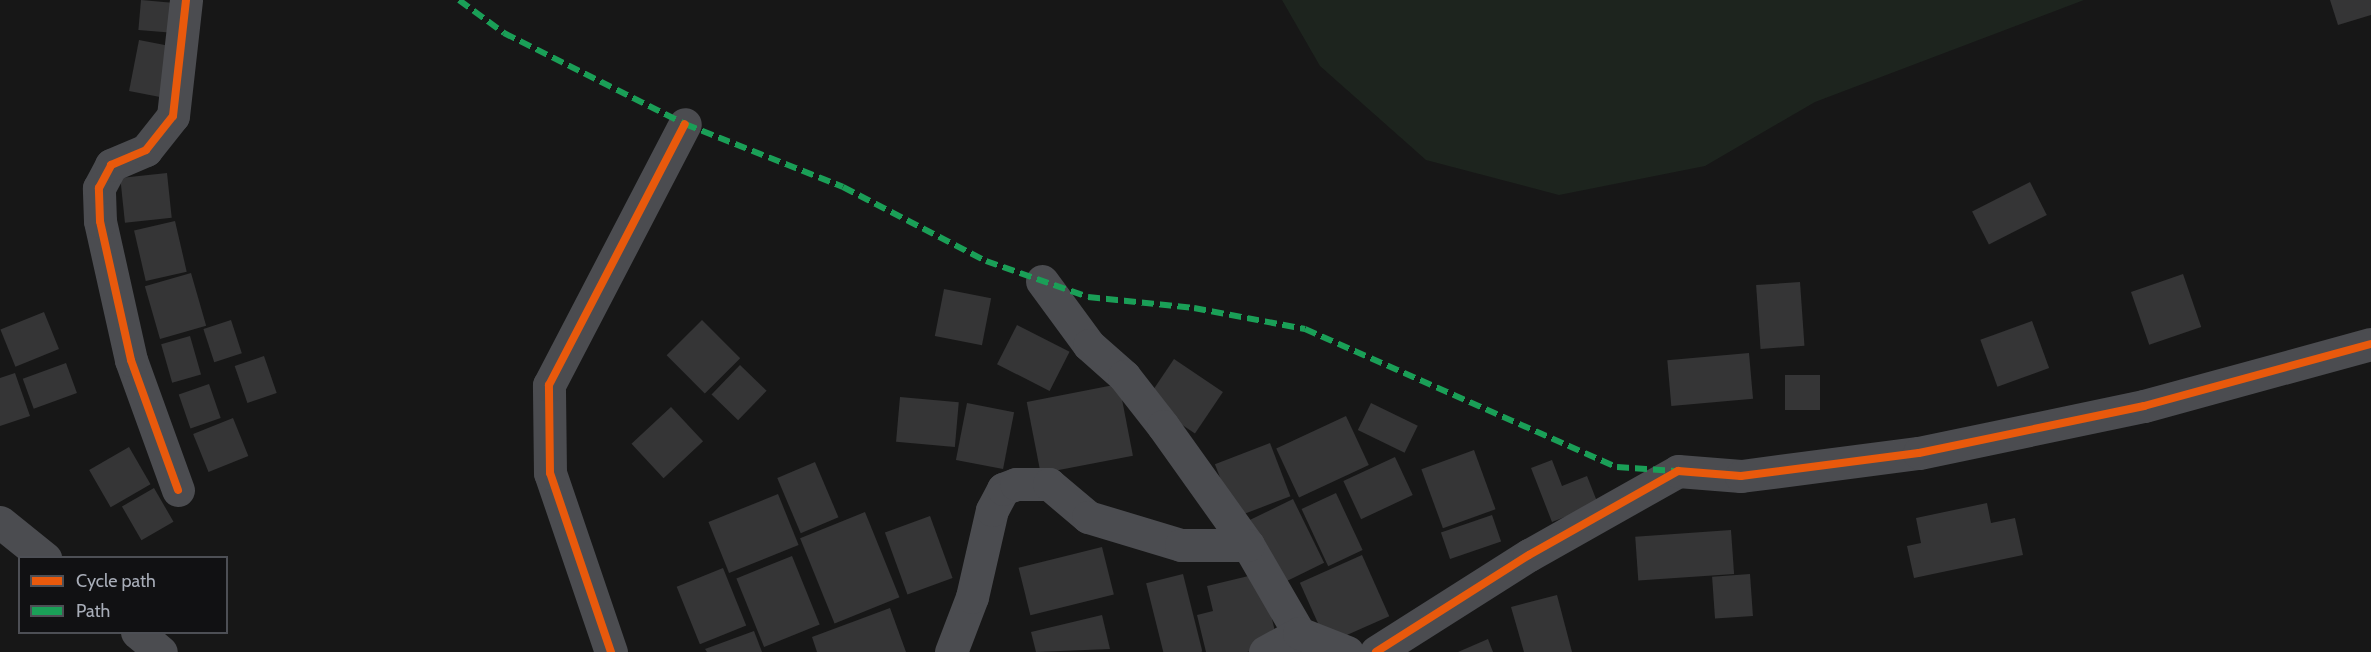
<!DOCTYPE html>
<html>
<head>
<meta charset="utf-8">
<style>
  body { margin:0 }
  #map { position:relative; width:2371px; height:652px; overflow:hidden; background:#171717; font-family:Cabin,sans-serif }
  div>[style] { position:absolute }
  .green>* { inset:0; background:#1d241e }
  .building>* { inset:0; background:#353536; transform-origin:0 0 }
  .street>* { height:33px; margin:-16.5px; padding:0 16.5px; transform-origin:16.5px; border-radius:16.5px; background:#4b4c50 }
  .quiet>* { height:6px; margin-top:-3px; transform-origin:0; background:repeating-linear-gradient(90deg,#1a9f57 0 12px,transparent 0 18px) }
  .cycleway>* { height:8px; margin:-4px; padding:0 4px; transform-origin:4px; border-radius:4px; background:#e8590c }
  span { translate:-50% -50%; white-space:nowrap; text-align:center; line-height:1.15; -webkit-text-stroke:4.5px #111113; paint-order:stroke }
  .legend { position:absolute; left:18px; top:556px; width:210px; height:78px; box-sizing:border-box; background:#111113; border:2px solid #4d4f55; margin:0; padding:8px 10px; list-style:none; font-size:18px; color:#a8adb8 }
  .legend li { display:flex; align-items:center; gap:12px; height:30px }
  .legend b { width:30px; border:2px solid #4d4f55 }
</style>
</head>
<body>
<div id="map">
  <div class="green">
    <i style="clip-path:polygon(1282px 0,2084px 0,1815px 102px,1705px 166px,1559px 195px,1426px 160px,1320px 66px)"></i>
  </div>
  <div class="building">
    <i style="left:141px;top:0;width:34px;height:30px;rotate:5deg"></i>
    <i style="clip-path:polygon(2330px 0,2371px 0,2371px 15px,2338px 25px)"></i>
    <i style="left:139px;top:40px;width:38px;height:52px;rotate:11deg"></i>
    <i style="left:167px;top:173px;width:45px;height:47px;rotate:84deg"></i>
    <i style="left:2030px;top:182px;width:37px;height:65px;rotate:63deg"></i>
    <i style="left:175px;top:221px;width:52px;height:42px;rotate:77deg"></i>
    <i style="left:191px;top:273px;width:55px;height:48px;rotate:74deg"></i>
    <i style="left:2183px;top:274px;width:56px;height:55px;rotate:71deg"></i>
    <i style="left:1800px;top:282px;width:64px;height:44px;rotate:86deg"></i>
    <i style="left:944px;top:289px;width:48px;height:48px;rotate:11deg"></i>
    <i style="left:44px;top:312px;width:40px;height:47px;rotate:68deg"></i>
    <i style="left:231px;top:320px;width:35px;height:29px;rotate:72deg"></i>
    <i style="left:702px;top:320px;width:54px;height:50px;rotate:45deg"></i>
    <i style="left:2032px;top:321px;width:50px;height:55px;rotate:70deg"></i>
    <i style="left:1017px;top:325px;width:59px;height:44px;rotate:27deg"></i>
    <i style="left:190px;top:336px;width:40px;height:30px;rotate:74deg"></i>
    <i style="left:1749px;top:353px;width:46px;height:82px;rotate:85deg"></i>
    <i style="left:264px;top:356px;width:39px;height:31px;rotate:71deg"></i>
    <i style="left:1174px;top:359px;width:59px;height:50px;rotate:34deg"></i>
    <i style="left:66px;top:363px;width:32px;height:46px;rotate:70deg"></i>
    <i style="left:740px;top:365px;width:37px;height:41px;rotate:44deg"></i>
    <i style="clip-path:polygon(15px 373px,30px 416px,0 426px,0 378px)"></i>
    <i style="left:1785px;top:375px;width:35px;height:35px"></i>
    <i style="left:209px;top:384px;width:36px;height:32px;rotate:71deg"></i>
    <i style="left:1119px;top:384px;width:73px;height:94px;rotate:79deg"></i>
    <i style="left:900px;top:397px;width:59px;height:45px;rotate:5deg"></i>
    <i style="left:967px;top:403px;width:48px;height:58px;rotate:11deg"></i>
    <i style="left:1371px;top:403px;width:52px;height:30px;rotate:26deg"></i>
    <i style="left:671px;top:407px;width:47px;height:54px;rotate:47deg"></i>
    <i style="left:1346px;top:416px;width:54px;height:77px;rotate:65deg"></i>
    <i style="left:233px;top:418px;width:41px;height:43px;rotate:68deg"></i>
    <i style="left:1270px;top:443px;width:57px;height:59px;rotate:69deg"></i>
    <i style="left:129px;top:447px;width:43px;height:46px;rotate:60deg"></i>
    <i style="left:1474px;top:450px;width:63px;height:56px;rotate:70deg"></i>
    <i style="left:1395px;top:457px;width:42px;height:57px;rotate:65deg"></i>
    <i style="clip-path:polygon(1552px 460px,1562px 486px,1587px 476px,1598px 504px,1552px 522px,1531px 468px)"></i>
    <i style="left:815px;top:462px;width:60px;height:41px;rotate:67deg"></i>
    <i style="left:154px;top:488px;width:39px;height:37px;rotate:60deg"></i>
    <i style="left:1336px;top:493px;width:63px;height:38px;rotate:65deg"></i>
    <i style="left:778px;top:494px;width:55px;height:75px;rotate:68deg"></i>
    <i style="left:1293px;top:499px;width:71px;height:55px;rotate:64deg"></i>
    <i style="clip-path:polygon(1987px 503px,1991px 523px,2015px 518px,2023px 555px,1914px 578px,1907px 546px,1921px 543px,1916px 518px)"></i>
    <i style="left:865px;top:512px;width:92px;height:70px;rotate:68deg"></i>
    <i style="left:1492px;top:515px;width:28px;height:54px;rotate:71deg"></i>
    <i style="left:930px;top:516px;width:66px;height:48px;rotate:70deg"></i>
    <i style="left:1731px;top:530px;width:44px;height:96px;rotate:86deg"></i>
    <i style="left:1102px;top:547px;width:49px;height:86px;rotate:76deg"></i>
    <i style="left:1362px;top:555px;width:67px;height:68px;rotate:66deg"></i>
    <i style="left:792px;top:556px;width:74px;height:60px;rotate:68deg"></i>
    <i style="left:723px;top:568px;width:62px;height:50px;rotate:68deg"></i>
    <i style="clip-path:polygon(1261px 573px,1278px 644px,1247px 652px,1206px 652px,1197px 615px,1213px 611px,1207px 586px)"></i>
    <i style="left:1183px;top:574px;width:80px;height:38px;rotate:76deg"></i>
    <i style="left:1750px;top:574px;width:42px;height:38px;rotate:86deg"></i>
    <i style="clip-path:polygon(1557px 595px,1572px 652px,1524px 652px,1511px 607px)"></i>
    <i style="clip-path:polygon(890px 608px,906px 652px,817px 652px,812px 637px)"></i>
    <i style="clip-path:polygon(1102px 615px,1110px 649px,1036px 652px,1031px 632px)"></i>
    <i style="clip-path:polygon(754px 631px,762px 652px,707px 652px,705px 649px)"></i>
    <i style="clip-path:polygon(1488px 639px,1493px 652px,1458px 652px)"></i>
  </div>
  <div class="street">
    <i style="left:1042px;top:281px;width:79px;rotate:53.7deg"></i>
    <i style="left:1089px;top:345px;width:47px;rotate:41.5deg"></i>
    <i style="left:1124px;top:376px;width:63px;rotate:52deg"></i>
    <i style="left:1163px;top:426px;width:146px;rotate:54.5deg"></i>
    <i style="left:1248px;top:545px;width:102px;rotate:59.9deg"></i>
    <i style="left:178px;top:490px;width:138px;rotate:-109.9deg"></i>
    <i style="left:131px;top:360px;width:142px;rotate:-102.6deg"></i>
    <i style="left:100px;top:221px;width:33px;rotate:-92deg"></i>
    <i style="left:99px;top:188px;width:26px;rotate:-62deg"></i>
    <i style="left:111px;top:165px;width:38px;rotate:-23deg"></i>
    <i style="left:146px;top:150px;width:43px;rotate:-51.5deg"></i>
    <i style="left:173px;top:116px;width:117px;rotate:-83.6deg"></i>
    <i style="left:0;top:522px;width:58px;rotate:38.7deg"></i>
    <i style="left:137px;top:632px;width:31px;rotate:40deg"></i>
    <i style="left:611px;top:652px;width:189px;rotate:-108.8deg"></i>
    <i style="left:550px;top:473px;width:88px;rotate:-90.7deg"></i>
    <i style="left:549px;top:385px;width:294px;rotate:-62.5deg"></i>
    <i style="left:951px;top:652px;width:59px;rotate:-69.1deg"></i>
    <i style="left:972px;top:597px;width:89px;rotate:-77.1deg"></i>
    <i style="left:992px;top:510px;width:24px;rotate:-62deg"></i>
    <i style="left:1003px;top:489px;width:14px;rotate:-21deg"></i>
    <i style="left:1016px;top:484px;width:33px"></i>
    <i style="left:1049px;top:484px;width:51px;rotate:40.2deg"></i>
    <i style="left:1088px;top:517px;width:97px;rotate:16.8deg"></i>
    <i style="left:1181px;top:545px;width:67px"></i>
    <i style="left:1265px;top:652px;width:39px;rotate:-29deg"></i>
    <i style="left:1299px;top:633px;width:52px;rotate:21.6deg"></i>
    <i style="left:1376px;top:652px;width:181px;rotate:-32.4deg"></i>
    <i style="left:1529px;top:555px;width:171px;rotate:-29.4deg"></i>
    <i style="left:1678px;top:471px;width:63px;rotate:4.5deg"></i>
    <i style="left:1741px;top:476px;width:179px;rotate:-7.4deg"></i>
    <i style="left:1919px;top:453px;width:230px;rotate:-11.8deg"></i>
    <i style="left:2144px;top:406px;width:235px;rotate:-15.3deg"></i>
  </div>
  <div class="quiet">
    <i style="left:459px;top:0;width:56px;rotate:36.3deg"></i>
    <i style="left:504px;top:33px;width:203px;rotate:26.7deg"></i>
    <i style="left:685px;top:124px;width:170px;rotate:21.7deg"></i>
    <i style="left:843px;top:187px;width:161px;rotate:27.4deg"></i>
    <i style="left:986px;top:261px;width:108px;rotate:19.4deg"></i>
    <i style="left:1088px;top:297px;width:107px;rotate:5.9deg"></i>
    <i style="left:1194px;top:308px;width:113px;rotate:10.7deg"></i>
    <i style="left:1305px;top:329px;width:341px;rotate:23.9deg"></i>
    <i style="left:1617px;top:467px;width:58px;rotate:3.9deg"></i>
  </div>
  <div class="cycleway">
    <i style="left:178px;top:490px;width:138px;rotate:-109.9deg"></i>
    <i style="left:131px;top:360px;width:142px;rotate:-102.6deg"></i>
    <i style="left:100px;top:221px;width:33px;rotate:-92deg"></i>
    <i style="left:99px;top:188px;width:26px;rotate:-62deg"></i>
    <i style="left:111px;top:165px;width:38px;rotate:-23deg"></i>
    <i style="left:146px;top:150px;width:43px;rotate:-51.5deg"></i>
    <i style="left:173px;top:116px;width:117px;rotate:-83.6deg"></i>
    <i style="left:611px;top:652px;width:189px;rotate:-108.8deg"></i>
    <i style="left:550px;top:473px;width:88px;rotate:-90.7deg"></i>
    <i style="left:549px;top:385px;width:294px;rotate:-62.5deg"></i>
    <i style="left:1376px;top:652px;width:181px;rotate:-32.4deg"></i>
    <i style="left:1529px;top:555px;width:171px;rotate:-29.4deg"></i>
    <i style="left:1678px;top:471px;width:63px;rotate:4.5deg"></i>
    <i style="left:1741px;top:476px;width:179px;rotate:-7.4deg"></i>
    <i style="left:1919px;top:453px;width:230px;rotate:-11.8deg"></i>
    <i style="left:2144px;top:406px;width:235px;rotate:-15.3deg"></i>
  </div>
  <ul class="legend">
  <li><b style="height:8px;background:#e8590c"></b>Cycle path</li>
  <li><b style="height:8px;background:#1a9f57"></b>Path</li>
  </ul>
</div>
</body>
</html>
